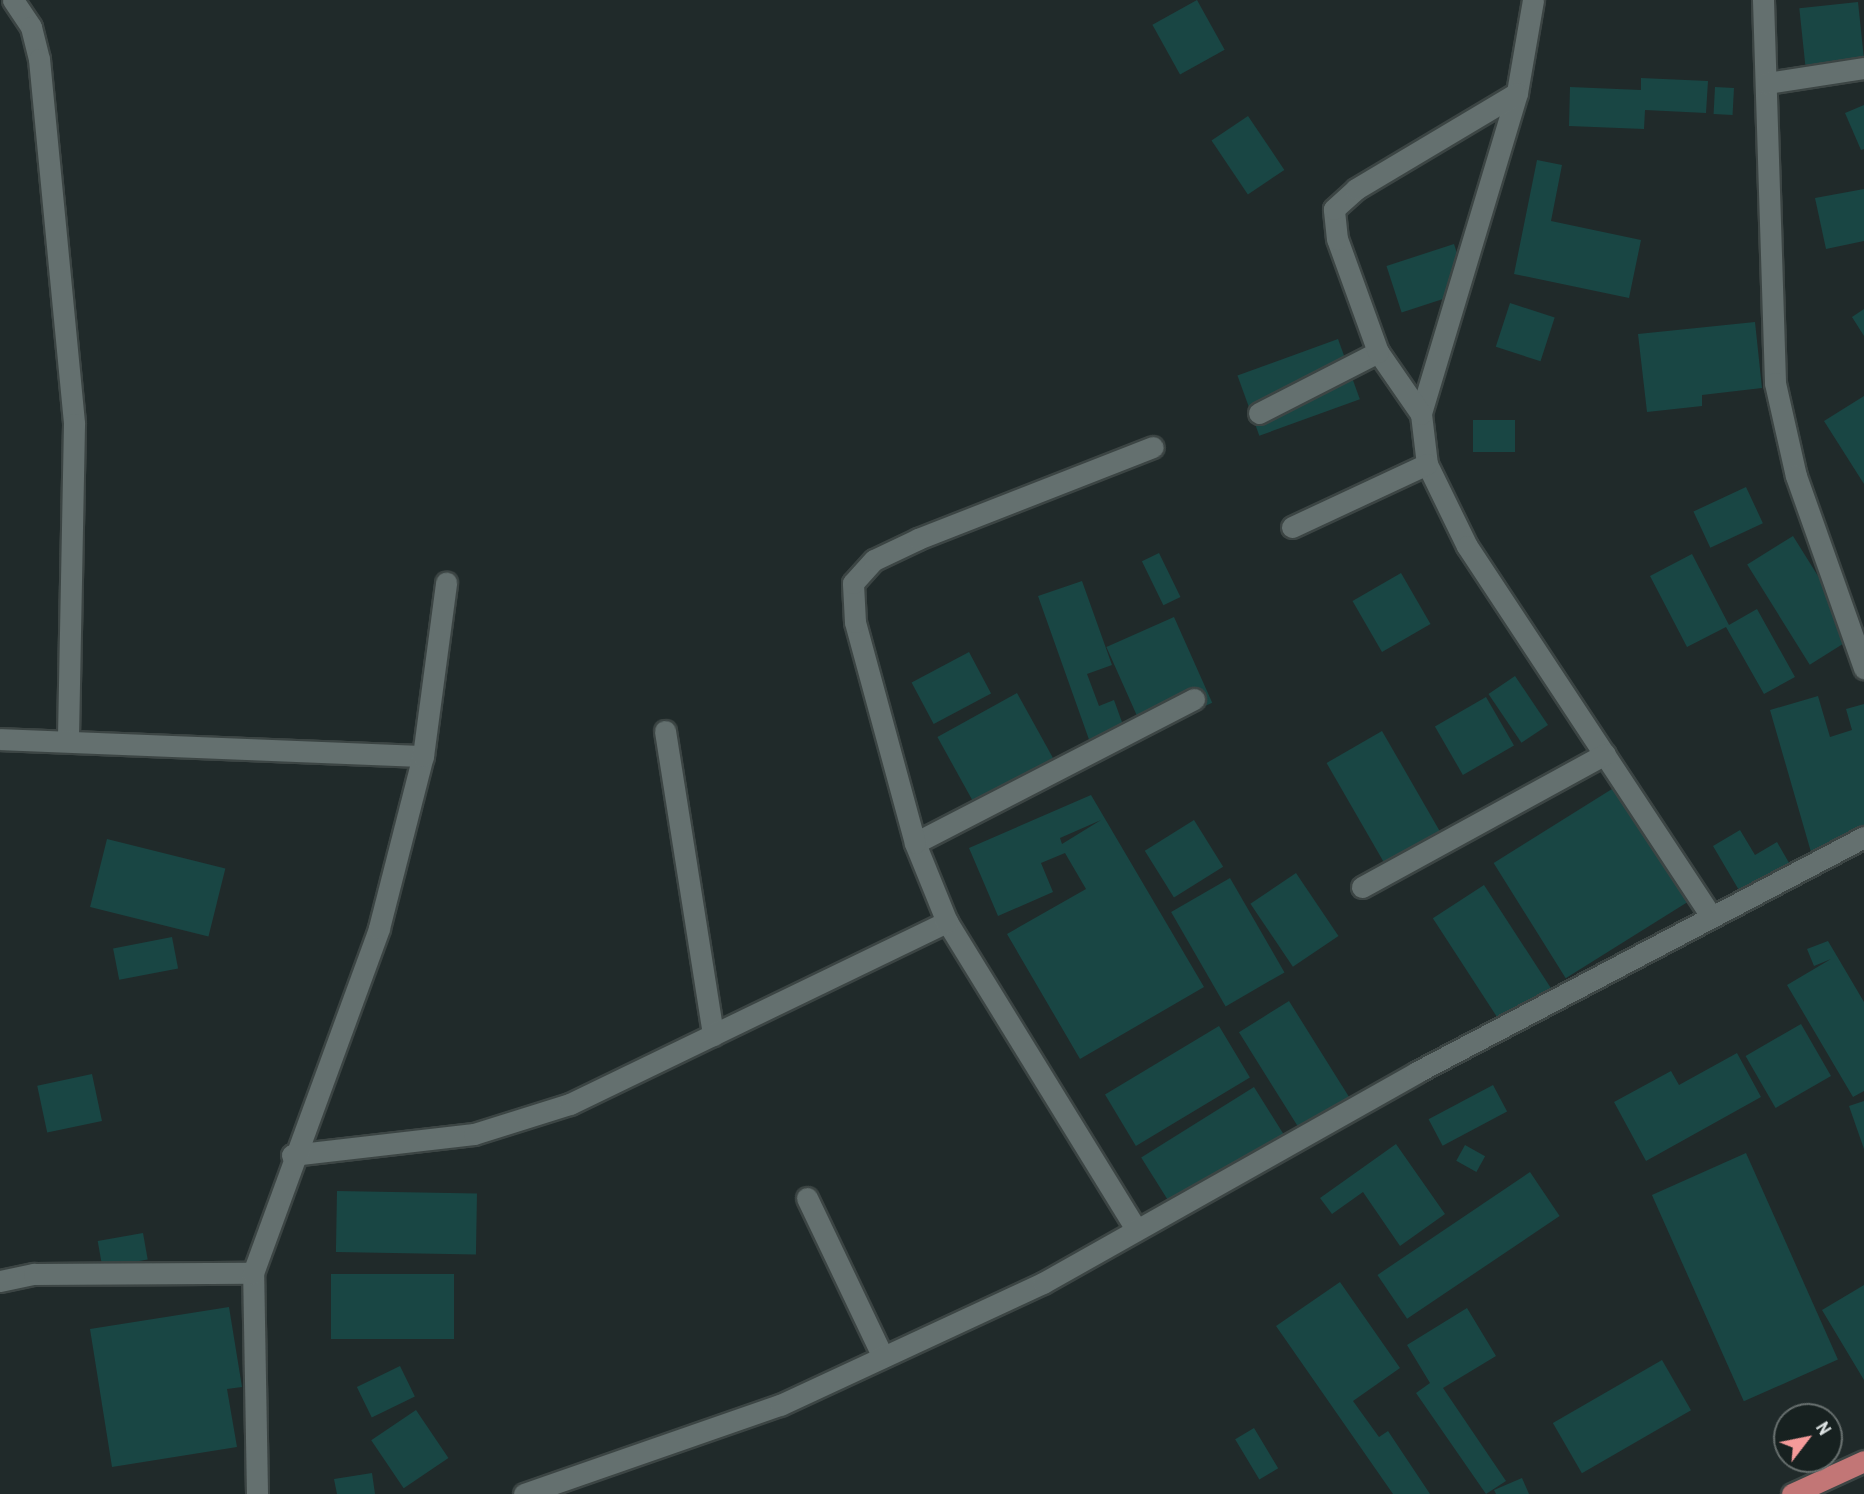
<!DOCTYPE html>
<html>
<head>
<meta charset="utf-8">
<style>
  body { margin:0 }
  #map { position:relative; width:1864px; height:1494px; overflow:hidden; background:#202a2a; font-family:"Archivo Narrow",sans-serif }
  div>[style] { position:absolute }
  .building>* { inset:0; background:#194644; transform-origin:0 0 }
  .roads { filter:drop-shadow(2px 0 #3c4544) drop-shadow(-2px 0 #3c4544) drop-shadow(0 2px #3c4544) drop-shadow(0 -2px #3c4544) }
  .minor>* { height:21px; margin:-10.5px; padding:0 10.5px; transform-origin:10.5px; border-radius:10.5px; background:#64706f }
  .trunk>* { height:21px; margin:-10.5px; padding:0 10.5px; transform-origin:10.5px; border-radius:10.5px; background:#c27676 }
  span { translate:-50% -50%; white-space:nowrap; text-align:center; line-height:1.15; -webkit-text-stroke:6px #172120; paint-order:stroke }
  .north { position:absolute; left:1773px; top:1403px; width:70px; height:70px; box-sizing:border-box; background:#172120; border:2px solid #676f6e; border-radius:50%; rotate:58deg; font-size:19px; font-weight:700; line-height:28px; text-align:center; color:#dee4e4 }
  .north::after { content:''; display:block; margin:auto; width:24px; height:32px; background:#f59b9a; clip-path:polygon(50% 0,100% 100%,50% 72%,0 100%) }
</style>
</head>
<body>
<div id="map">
  <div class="building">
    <i style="left:1197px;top:0;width:57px;height:51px;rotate:61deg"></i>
    <i style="left:1858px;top:2px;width:57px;height:59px;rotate:84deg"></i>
    <i style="clip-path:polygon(1641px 78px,1708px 81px,1706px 113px,1645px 110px,1644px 129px,1569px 126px,1570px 87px,1641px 90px)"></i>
    <i style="left:1715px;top:87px;width:19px;height:27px;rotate:3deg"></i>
    <i style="clip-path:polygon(1864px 105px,1864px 149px,1861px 150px,1845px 113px)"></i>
    <i style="left:1248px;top:116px;width:65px;height:44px;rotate:56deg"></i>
    <i style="clip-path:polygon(1537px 160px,1562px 165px,1551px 221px,1641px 240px,1629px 298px,1514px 274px)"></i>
    <i style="clip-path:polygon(1864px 189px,1864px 241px,1826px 249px,1815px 198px)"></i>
    <i style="left:1454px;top:244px;width:49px;height:71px;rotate:72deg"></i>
    <i style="left:1510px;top:303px;width:47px;height:46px;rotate:18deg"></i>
    <i style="clip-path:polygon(1864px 309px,1864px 336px,1852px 317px)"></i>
    <i style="clip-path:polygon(1755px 322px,1762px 388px,1702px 395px,1702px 406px,1647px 412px,1638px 334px)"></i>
    <i style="left:1338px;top:339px;width:64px;height:107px;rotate:70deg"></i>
    <i style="clip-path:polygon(1864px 396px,1864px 484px,1824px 421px)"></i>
    <i style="left:1473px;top:420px;width:42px;height:32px"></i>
    <i style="left:1746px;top:487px;width:40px;height:58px;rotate:65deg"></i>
    <i style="left:1793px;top:536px;width:118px;height:54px;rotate:58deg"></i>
    <i style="left:1159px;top:553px;width:49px;height:19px;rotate:64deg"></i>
    <i style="clip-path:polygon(1692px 554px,1729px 625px,1757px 609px,1795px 677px,1764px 694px,1726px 627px,1687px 647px,1650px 576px)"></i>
    <i style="left:1401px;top:573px;width:59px;height:56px;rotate:60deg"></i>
    <i style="clip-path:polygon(1082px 581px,1112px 665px,1087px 674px,1099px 706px,1114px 700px,1127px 736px,1092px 748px,1038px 596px)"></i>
    <i style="left:1174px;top:617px;width:94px;height:74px;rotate:66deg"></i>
    <i style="left:969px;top:652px;width:47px;height:65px;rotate:62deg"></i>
    <i style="left:1515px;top:676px;width:59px;height:32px;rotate:56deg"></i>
    <i style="left:1017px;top:693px;width:85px;height:91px;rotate:61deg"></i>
    <i style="clip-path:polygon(1818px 696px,1830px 737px,1852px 730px,1846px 709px,1864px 704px,1864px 845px,1813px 859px,1770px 710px)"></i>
    <i style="left:1486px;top:697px;width:56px;height:59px;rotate:60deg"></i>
    <i style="left:1382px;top:731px;width:122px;height:64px;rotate:60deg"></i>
    <i style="left:1620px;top:784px;width:136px;height:149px;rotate:58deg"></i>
    <i style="clip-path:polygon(evenodd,1091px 795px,1204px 987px,1080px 1059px,1007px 934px,1086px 889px,1065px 853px,1041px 863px,1053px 892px,998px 916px,969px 848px,1091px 795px,1101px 820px,1062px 844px,1060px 838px,1101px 820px)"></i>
    <i style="left:1194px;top:820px;width:55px;height:58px;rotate:58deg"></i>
    <i style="clip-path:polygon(1740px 830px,1755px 855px,1777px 842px,1792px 868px,1743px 897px,1713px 846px)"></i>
    <i style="left:107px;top:839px;width:122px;height:70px;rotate:14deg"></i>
    <i style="left:1296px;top:873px;width:76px;height:55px;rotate:56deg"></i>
    <i style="left:1230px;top:878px;width:109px;height:68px;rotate:60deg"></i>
    <i style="left:1484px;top:885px;width:126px;height:61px;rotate:57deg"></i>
    <i style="left:172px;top:937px;width:32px;height:60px;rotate:79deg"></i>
    <i style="clip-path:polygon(1828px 941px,1864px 1002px,1864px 1091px,1853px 1097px,1787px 985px,1831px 959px,1814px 966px,1807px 949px)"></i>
    <i style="left:1289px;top:1001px;width:126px;height:59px;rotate:58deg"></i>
    <i style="left:1801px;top:1024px;width:60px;height:64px;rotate:60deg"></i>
    <i style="left:1219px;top:1026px;width:60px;height:133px;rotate:59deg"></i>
    <i style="clip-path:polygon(1737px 1053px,1761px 1097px,1646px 1161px,1614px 1102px,1671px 1071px,1679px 1085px)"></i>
    <i style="left:92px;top:1074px;width:48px;height:56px;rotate:78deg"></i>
    <i style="left:1493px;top:1085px;width:30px;height:73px;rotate:62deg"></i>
    <i style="left:1254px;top:1087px;width:62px;height:133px;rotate:58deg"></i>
    <i style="clip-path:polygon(1864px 1101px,1864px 1149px,1849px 1106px)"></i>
    <i style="clip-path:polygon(1396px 1144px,1445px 1214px,1400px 1246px,1363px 1192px,1332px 1214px,1320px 1198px)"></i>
    <i style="left:1465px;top:1145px;width:23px;height:18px;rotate:29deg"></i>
    <i style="left:1746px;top:1153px;width:226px;height:103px;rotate:66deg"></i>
    <i style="left:1530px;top:1172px;width:53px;height:184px;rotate:56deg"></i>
    <i style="left:337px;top:1191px;width:140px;height:61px;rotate:1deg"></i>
    <i style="left:143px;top:1233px;width:27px;height:46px;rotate:80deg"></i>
    <i style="left:331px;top:1274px;width:123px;height:65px"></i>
    <i style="clip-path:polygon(1340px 1282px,1400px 1368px,1353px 1401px,1379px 1437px,1388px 1431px,1430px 1494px,1393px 1494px,1276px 1326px)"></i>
    <i style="clip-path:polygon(1864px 1285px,1864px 1380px,1822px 1310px)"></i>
    <i style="clip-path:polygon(229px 1307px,242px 1387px,227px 1389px,237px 1447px,112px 1467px,90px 1329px)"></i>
    <i style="clip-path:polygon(1467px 1308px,1496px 1356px,1443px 1388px,1506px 1481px,1486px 1494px,1416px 1393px,1430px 1383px,1407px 1345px)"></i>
    <i style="left:1662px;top:1360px;width:58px;height:126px;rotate:60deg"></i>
    <i style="left:400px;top:1366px;width:34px;height:48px;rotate:64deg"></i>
    <i style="left:416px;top:1410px;width:58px;height:54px;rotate:56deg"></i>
    <i style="left:1254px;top:1428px;width:47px;height:22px;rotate:59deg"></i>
    <i style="clip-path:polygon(372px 1473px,375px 1494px,337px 1494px,334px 1479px)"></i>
    <i style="clip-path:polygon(1522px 1478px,1529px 1494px,1496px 1494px,1494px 1490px)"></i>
  </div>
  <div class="roads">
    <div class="minor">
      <i style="left:13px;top:0;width:32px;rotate:56deg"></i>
      <i style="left:31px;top:27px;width:33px;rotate:76deg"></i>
      <i style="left:39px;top:59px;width:367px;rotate:84.5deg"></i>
      <i style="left:74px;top:424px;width:316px;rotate:91.1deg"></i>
      <i style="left:1533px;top:0;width:94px;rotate:99.8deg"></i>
      <i style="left:1517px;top:93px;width:335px;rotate:106.7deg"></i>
      <i style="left:1421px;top:414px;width:50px;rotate:83.2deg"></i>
      <i style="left:1427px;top:464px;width:91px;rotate:64deg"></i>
      <i style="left:1467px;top:546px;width:440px;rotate:56.6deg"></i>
      <i style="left:1763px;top:0;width:383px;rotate:88.2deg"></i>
      <i style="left:1775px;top:383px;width:95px;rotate:77.3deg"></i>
      <i style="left:1796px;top:476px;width:204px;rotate:70.5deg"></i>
      <i style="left:1767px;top:83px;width:98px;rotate:-8.8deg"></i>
      <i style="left:1259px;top:413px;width:134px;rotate:-27.1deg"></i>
      <i style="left:1421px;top:414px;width:75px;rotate:-124.7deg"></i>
      <i style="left:1378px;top:352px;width:120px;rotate:-109.9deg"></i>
      <i style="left:1337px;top:239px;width:30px;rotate:-96deg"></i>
      <i style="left:1334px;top:209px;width:30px;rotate:-42deg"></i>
      <i style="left:1356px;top:189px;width:187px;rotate:-30.8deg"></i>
      <i style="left:1292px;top:527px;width:149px;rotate:-25deg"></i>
      <i style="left:665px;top:731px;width:308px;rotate:81deg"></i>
      <i style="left:0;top:739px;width:423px;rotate:2.3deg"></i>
      <i style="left:915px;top:843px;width:314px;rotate:-27.3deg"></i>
      <i style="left:1362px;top:887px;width:277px;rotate:-28.7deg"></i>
      <i style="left:292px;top:1155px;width:183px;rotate:-6.6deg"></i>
      <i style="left:474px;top:1134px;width:101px;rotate:-17.4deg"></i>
      <i style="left:570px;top:1104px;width:419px;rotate:-25.8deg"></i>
      <i style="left:807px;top:1198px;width:176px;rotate:64.5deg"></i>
      <i style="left:1136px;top:1229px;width:361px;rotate:-121.6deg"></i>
      <i style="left:947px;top:922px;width:85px;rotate:-112.1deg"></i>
      <i style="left:915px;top:843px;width:229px;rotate:-105.2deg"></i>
      <i style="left:855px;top:622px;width:39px;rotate:-93deg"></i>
      <i style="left:853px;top:583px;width:31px;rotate:-48deg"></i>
      <i style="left:874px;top:560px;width:49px;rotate:-25.5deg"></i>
      <i style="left:918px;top:539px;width:252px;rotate:-21.4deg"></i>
      <i style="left:0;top:1281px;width:35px;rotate:-12deg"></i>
      <i style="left:34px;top:1274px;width:219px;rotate:-0.3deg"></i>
      <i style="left:257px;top:1494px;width:221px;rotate:-91deg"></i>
      <i style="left:253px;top:1273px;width:367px;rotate:-69.9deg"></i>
      <i style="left:379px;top:928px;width:178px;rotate:-75.7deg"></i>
      <i style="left:423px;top:756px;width:175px;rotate:-82.4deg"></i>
      <i style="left:524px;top:1494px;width:271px;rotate:-19.2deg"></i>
      <i style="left:780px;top:1405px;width:290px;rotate:-24.9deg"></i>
      <i style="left:1043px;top:1283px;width:429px;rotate:-29.4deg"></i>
      <i style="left:1417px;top:1072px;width:505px;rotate:-27.73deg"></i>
    </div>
    <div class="trunk">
      <i style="left:1792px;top:1494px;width:79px;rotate:-24.6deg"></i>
    </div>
  </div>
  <div class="north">N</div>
</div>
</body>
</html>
